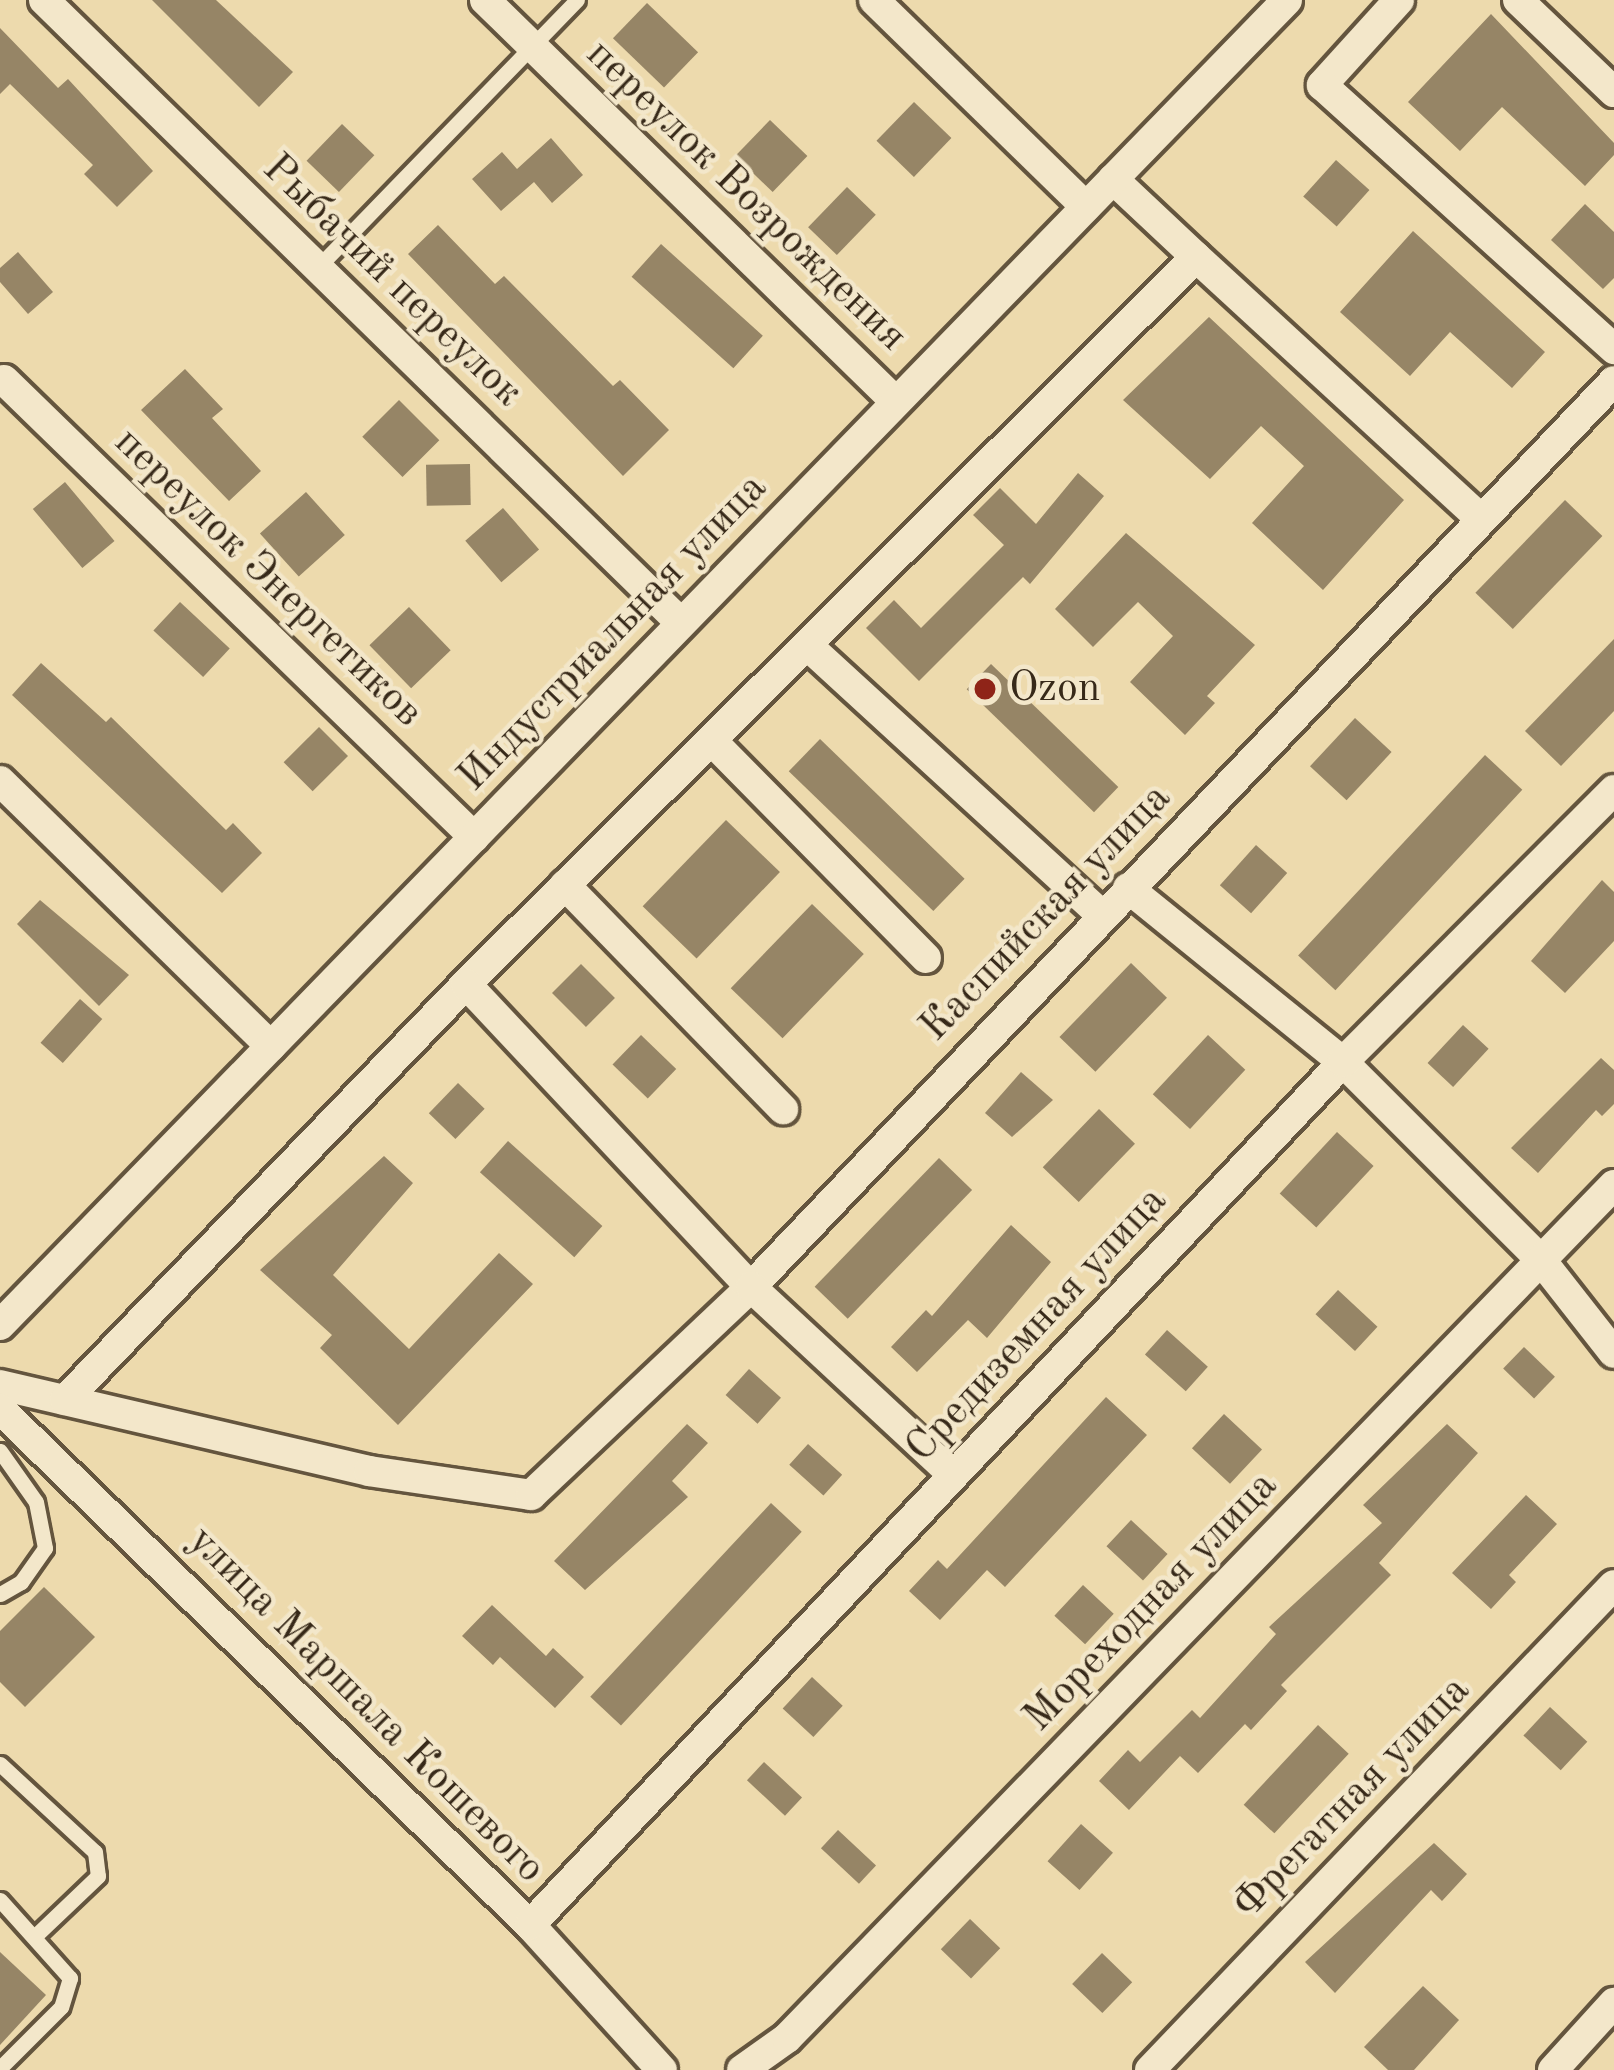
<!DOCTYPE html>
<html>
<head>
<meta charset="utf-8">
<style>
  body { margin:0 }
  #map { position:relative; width:1614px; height:2070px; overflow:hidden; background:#eddaad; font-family:"Old Standard TT",serif }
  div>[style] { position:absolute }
  .building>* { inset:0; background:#968566; transform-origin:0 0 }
  .roads { filter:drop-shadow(3px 0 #64553e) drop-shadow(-3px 0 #64553e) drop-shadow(0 3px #64553e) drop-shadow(0 -3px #64553e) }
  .service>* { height:15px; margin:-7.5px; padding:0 7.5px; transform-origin:7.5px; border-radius:7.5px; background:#f3e7ca }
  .minor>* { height:30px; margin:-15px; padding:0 15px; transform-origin:15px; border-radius:15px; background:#f3e7ca }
  .dots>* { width:33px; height:33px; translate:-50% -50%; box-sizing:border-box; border:6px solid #f3e7ca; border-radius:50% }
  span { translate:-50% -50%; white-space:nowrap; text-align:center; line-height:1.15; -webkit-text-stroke:9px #f3e7ca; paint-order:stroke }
  .street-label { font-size:42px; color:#372919 }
  .poi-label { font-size:42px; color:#372919 }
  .left { translate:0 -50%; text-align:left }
</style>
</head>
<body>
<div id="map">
  <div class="building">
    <i style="clip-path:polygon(152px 0,216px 0,293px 72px,259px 107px)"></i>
    <i style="left:647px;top:3px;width:71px;height:49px;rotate:44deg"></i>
    <i style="clip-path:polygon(1491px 14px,1614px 143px,1614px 155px,1585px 186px,1502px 107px,1460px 151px,1408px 102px)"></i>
    <i style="clip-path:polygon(0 28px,58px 88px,68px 79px,153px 171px,117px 207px,84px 174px,93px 165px,10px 84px,0 94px)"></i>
    <i style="left:914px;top:102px;width:52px;height:54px;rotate:44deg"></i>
    <i style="left:770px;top:120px;width:52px;height:50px;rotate:44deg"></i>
    <i style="left:342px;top:124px;width:45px;height:51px;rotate:44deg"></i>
    <i style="clip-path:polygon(551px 138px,583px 175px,552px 203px,534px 182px,501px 211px,472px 179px,502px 152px,517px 169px)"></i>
    <i style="left:1336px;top:160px;width:45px;height:49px;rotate:42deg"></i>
    <i style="left:847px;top:187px;width:40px;height:56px;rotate:44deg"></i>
    <i style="clip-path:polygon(1585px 204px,1614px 232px,1614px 278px,1603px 289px,1551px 240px)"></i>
    <i style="clip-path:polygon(438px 225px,495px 284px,504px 276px,613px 386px,620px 380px,669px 430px,623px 476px,408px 254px)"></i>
    <i style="clip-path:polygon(1413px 231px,1545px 352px,1512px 388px,1450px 332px,1410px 376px,1340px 312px)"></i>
    <i style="left:661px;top:244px;width:137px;height:44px;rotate:42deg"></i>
    <i style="clip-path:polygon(18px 252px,53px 292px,28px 314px,0 282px,0 268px)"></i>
    <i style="clip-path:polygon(1209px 317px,1404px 500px,1323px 590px,1252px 523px,1304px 466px,1261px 426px,1210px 479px,1123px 400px)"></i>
    <i style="clip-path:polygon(185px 369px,223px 409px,212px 418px,261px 471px,229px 501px,141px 410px)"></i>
    <i style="left:399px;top:400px;width:57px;height:52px;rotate:45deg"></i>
    <i style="left:470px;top:464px;width:41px;height:44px;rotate:89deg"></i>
    <i style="clip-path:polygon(1078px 473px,1104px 496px,1030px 584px,1023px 577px,919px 681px,866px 628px,894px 600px,921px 628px,1004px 545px,973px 515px,1000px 488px,1036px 524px)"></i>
    <i style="left:65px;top:482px;width:77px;height:42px;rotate:50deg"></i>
    <i style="left:306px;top:492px;width:58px;height:62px;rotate:48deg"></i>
    <i style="left:1565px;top:500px;width:52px;height:129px;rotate:44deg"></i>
    <i style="left:503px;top:508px;width:55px;height:50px;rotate:49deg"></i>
    <i style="clip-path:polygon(1126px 533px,1255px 645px,1207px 696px,1215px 703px,1185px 735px,1130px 682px,1173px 636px,1138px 602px,1093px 647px,1055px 609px)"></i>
    <i style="left:180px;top:602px;width:68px;height:39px;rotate:43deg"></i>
    <i style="left:409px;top:607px;width:60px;height:55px;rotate:46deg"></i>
    <i style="clip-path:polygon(1614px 639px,1614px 711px,1561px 766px,1525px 731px)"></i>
    <i style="clip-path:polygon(41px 663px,106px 722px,111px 717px,226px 830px,233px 823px,262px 853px,222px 893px,12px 695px)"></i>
    <i style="left:991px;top:664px;width:177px;height:35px;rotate:44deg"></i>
    <i style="left:1355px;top:718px;width:50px;height:66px;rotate:43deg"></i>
    <i style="left:319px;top:727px;width:41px;height:50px;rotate:45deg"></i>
    <i style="left:820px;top:739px;width:201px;height:45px;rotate:44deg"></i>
    <i style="left:1485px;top:755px;width:51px;height:274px;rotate:43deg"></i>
    <i style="left:726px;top:820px;width:75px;height:120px;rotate:44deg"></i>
    <i style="left:1256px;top:845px;width:42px;height:54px;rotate:42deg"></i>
    <i style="clip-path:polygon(1602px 880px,1614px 892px,1614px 941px,1565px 993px,1531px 961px)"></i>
    <i style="clip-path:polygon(40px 900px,129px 975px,99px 1006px,17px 924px)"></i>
    <i style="left:812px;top:904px;width:72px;height:117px;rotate:44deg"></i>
    <i style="left:1131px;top:963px;width:50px;height:103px;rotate:44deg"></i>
    <i style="left:581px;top:964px;width:48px;height:41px;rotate:45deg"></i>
    <i style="left:80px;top:999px;width:30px;height:59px;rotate:42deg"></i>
    <i style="left:1463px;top:1025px;width:35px;height:52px;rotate:43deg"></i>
    <i style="left:641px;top:1035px;width:49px;height:41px;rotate:44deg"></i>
    <i style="left:1208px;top:1035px;width:51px;height:81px;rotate:43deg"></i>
    <i style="clip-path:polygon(1601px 1058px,1614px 1070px,1614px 1104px,1602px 1116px,1596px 1110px,1538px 1173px,1511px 1148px)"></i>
    <i style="clip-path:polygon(1021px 1072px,1053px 1100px,1012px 1137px,985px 1113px)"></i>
    <i style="left:458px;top:1083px;width:37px;height:42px;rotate:44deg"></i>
    <i style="left:1099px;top:1109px;width:50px;height:81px;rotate:44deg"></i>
    <i style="left:1337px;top:1132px;width:50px;height:84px;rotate:43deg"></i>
    <i style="left:508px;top:1141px;width:127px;height:42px;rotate:42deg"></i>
    <i style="clip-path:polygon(384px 1156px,413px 1183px,333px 1275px,409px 1349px,499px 1253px,533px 1284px,398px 1425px,320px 1348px,332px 1335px,260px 1270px)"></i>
    <i style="left:939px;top:1158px;width:46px;height:179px;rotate:44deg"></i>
    <i style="clip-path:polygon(1011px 1225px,1051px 1262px,987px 1338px,968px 1320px,917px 1372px,891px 1347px,926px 1310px,932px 1316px)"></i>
    <i style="left:1338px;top:1290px;width:54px;height:33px;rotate:43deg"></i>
    <i style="left:1167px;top:1330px;width:55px;height:33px;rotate:42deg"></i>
    <i style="left:1524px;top:1347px;width:43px;height:30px;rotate:44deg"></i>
    <i style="left:749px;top:1369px;width:43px;height:35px;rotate:42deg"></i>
    <i style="clip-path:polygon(1106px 1397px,1147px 1435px,1005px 1587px,987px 1570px,940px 1620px,909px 1591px,938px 1560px,947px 1569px)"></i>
    <i style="left:1224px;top:1414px;width:52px;height:47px;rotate:43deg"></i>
    <i style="clip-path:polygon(687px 1424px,708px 1443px,672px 1481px,688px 1497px,585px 1590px,554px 1561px)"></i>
    <i style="clip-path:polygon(1447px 1424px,1478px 1453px,1379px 1563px,1391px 1575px,1281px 1685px,1287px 1691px,1251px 1730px,1245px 1724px,1198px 1773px,1180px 1756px,1129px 1810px,1099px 1781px,1128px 1750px,1140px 1762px,1192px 1710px,1200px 1718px,1276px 1634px,1269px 1627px,1382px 1523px,1363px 1505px)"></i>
    <i style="left:808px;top:1444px;width:46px;height:28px;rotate:42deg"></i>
    <i style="clip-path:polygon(1526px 1495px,1557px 1524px,1509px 1575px,1516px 1582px,1491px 1609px,1452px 1573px)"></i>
    <i style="left:771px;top:1503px;width:42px;height:265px;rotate:43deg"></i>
    <i style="left:1131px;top:1520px;width:50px;height:36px;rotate:43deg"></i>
    <i style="left:1083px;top:1585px;width:42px;height:42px;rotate:43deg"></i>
    <i style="clip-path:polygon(44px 1587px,95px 1637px,25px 1707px,0 1682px,0 1631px)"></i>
    <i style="clip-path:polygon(492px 1605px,546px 1656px,553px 1648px,584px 1677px,555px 1708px,500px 1657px,493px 1665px,462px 1636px)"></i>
    <i style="left:812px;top:1677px;width:42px;height:43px;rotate:43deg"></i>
    <i style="left:1550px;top:1707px;width:51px;height:39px;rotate:43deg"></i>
    <i style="left:1318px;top:1725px;width:42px;height:109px;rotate:43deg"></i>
    <i style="left:764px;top:1762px;width:52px;height:25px;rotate:43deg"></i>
    <i style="left:1081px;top:1824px;width:43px;height:50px;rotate:42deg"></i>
    <i style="left:838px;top:1830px;width:52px;height:25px;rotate:43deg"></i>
    <i style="clip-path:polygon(1434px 1843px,1467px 1874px,1442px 1901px,1431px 1890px,1335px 1993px,1305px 1962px)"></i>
    <i style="left:970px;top:1919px;width:42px;height:42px;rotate:44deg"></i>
    <i style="clip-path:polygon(0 1952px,46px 1995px,0 2045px)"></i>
    <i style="left:1102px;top:1953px;width:42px;height:43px;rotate:44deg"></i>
    <i style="clip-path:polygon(1423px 1986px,1459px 2020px,1414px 2070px,1388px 2070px,1364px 2047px)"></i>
  </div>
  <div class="roads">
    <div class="service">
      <i style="left:318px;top:267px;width:372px;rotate:-45.9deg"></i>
      <i style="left:0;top:1451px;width:62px;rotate:54.8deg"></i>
      <i style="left:36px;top:1502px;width:47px;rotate:78.9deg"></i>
      <i style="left:45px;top:1548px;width:42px;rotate:125.2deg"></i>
      <i style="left:21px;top:1582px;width:24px;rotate:150deg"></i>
      <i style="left:0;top:1764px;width:129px;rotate:42.8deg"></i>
      <i style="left:95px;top:1852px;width:24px;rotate:83deg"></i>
      <i style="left:98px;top:1876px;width:86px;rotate:136.4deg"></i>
      <i style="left:0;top:1900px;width:105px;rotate:48.1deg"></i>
      <i style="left:70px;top:1978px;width:30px;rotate:107deg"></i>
      <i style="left:61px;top:2007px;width:86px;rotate:135deg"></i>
    </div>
    <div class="minor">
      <i style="left:44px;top:0;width:891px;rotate:44.36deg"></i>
      <i style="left:485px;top:0;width:575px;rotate:44.37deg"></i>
      <i style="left:874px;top:0;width:296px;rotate:44.3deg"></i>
      <i style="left:1399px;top:0;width:115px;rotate:132.2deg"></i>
      <i style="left:1322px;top:85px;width:394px;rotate:42.1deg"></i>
      <i style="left:1518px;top:0;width:133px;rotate:43.8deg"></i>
      <i style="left:1196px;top:257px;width:387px;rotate:42.6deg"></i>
      <i style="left:4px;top:380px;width:656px;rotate:44.2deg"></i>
      <i style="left:807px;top:645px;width:398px;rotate:42.5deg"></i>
      <i style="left:711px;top:740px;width:306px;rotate:45.4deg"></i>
      <i style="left:0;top:781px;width:379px;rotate:44.4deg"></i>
      <i style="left:565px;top:885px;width:313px;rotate:45.8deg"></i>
      <i style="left:1128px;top:888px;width:277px;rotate:39deg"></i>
      <i style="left:1343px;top:1062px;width:280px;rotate:45deg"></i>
      <i style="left:1541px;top:1260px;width:118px;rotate:51.9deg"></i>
      <i style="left:466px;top:984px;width:1030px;rotate:-44.88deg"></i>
      <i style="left:1196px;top:257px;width:114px;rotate:-136.8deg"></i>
      <i style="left:0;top:1325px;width:1847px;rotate:-45.83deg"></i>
      <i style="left:0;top:1385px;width:379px;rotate:13.1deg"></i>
      <i style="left:369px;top:1471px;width:164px;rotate:8.4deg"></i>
      <i style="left:531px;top:1495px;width:303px;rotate:-43.4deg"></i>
      <i style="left:751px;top:1287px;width:1251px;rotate:-46.39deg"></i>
      <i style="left:65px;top:1400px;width:578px;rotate:-46.05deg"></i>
      <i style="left:466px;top:984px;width:416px;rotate:46.8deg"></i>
      <i style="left:751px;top:1287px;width:276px;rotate:42.9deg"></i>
      <i style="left:0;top:1409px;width:740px;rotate:44.23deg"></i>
      <i style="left:530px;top:1925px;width:196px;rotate:47.7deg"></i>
      <i style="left:530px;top:1925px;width:1186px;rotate:-46.71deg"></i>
      <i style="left:1343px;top:1062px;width:384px;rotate:-45.1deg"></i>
      <i style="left:742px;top:2070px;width:55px;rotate:-35.4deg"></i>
      <i style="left:787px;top:2038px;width:1188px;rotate:-45.89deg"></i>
      <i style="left:1150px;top:2070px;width:671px;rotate:-46.27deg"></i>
      <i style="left:1553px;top:2070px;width:91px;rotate:-47.7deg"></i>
    </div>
  </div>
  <div class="dots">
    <i style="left:985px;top:689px;background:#8f2418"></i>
  </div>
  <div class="street-label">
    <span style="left:746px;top:196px;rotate:44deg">переулок Возрождения</span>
    <span style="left:392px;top:281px;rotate:44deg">Рыбачий переулок</span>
    <span style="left:268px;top:578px;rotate:44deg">переулок Энергетиков</span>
    <span style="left:613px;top:633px;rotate:-46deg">Индустриальная улица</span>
    <span style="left:1046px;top:913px;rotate:-46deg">Каспийская улица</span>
    <span style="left:1037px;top:1325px;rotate:-47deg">Средиземная улица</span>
    <span style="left:1151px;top:1602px;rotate:-46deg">Мореходная улица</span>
    <span style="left:366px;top:1705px;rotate:45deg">улица Маршала Кошевого</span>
    <span style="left:1352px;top:1798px;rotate:-46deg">Фрегатная улица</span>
  </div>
  <div class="poi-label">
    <span class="left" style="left:1009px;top:689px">Ozon</span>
  </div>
</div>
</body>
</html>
